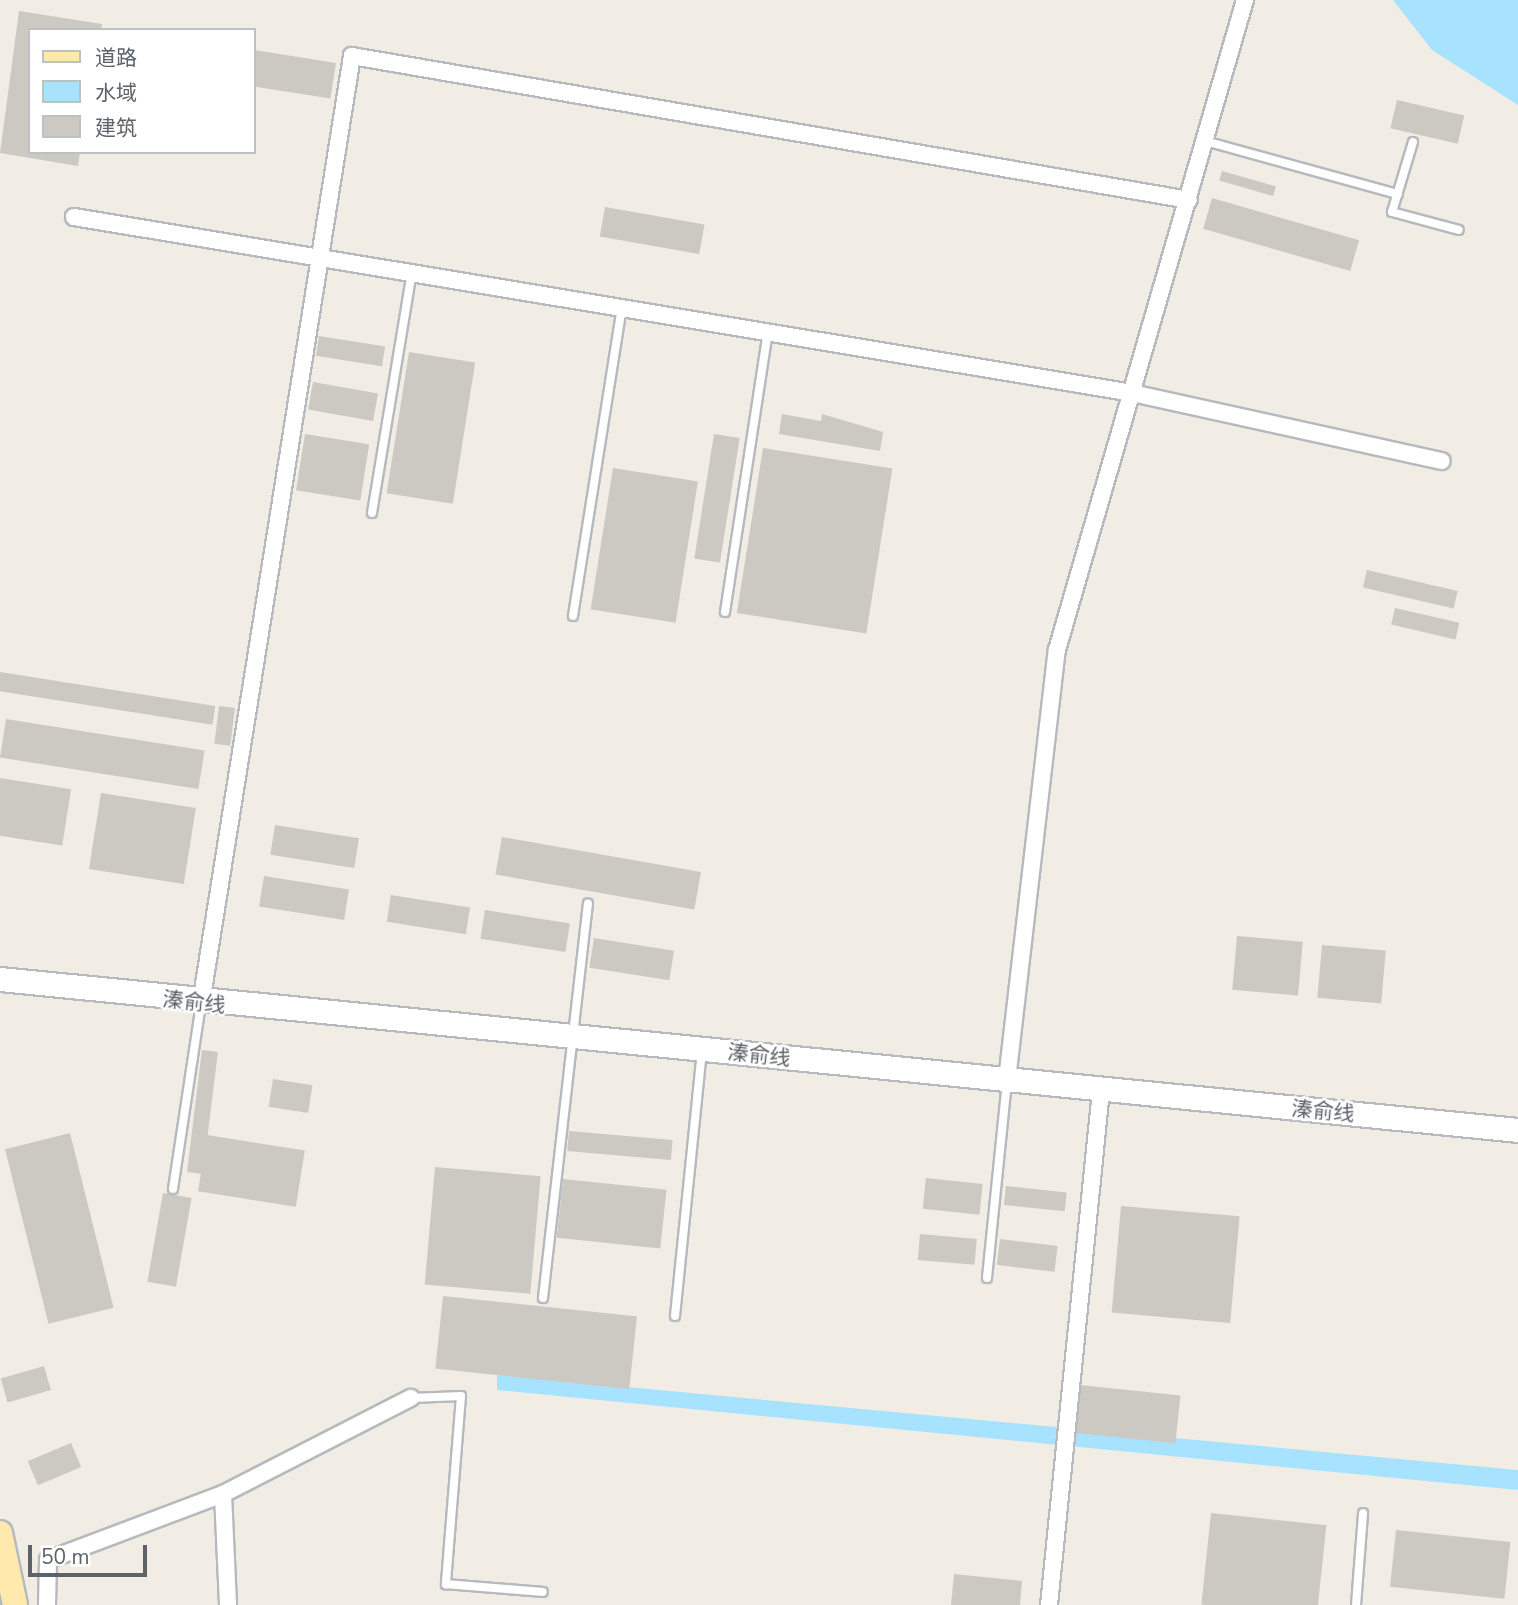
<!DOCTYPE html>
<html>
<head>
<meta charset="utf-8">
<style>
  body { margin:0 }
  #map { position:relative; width:1518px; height:1605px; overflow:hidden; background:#f1ede5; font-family:"Nunito Sans","Noto Sans SC",sans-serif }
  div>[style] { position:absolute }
  .water>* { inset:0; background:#a7e2ff }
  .building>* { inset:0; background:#ccc8c2; transform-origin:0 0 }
  .roads { filter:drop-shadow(2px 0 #b6b9bd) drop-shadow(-2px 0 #b6b9bd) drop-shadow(0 2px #b6b9bd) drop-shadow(0 -2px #b6b9bd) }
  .lane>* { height:8px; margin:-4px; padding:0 4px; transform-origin:4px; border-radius:4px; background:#fff }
  .street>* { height:16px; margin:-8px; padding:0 8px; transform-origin:8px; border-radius:8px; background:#fff }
  .secondary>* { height:23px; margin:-11.5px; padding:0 11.5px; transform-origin:11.5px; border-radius:11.5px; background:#fff }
  .primary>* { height:24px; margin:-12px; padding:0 12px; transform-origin:12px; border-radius:12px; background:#ffe9ac }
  span { translate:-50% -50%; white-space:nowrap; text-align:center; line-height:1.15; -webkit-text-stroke:5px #fff; paint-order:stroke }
  .street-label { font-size:21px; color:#5d6367 }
  .legend { position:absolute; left:28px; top:28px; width:228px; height:126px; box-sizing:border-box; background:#fff; border:2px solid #bec1c2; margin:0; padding:9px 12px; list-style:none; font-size:21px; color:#5d6367 }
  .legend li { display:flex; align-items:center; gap:14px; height:35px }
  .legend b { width:35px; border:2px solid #bec1c2 }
  .scale { position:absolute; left:28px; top:1545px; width:119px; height:32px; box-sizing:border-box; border:4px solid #5d6367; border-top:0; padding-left:9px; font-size:21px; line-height:24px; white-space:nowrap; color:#5d6367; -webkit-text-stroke:5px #fff; paint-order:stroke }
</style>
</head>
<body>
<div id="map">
  <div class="water">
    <i style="clip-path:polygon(1393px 0,1518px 0,1518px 105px,1432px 50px)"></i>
    <i style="clip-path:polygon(497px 1375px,1518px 1470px,1518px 1490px,497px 1390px)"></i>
  </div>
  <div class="building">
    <i style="clip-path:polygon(19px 11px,102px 24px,101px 30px,30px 30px,30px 152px,80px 152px,78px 166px,0 153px)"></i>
    <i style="left:254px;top:50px;width:83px;height:36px;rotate:9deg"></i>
    <i style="left:1397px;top:100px;width:69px;height:29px;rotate:13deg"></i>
    <i style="left:1222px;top:171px;width:56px;height:10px;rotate:16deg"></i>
    <i style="left:1212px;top:198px;width:153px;height:32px;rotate:16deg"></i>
    <i style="left:605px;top:207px;width:101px;height:30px;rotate:10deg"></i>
    <i style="left:319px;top:336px;width:67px;height:20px;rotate:9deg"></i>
    <i style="left:409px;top:352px;width:67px;height:143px;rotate:9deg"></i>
    <i style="left:313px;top:382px;width:66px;height:28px;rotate:10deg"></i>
    <i style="clip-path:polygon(782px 414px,821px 421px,822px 414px,883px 432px,880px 451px,779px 434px)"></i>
    <i style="left:305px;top:434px;width:65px;height:57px;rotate:9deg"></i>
    <i style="left:714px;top:434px;width:26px;height:126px;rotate:9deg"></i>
    <i style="left:763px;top:448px;width:131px;height:167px;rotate:9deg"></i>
    <i style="left:613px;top:468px;width:86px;height:143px;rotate:9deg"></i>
    <i style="left:1367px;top:570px;width:93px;height:18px;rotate:13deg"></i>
    <i style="left:1395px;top:608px;width:66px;height:17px;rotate:13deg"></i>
    <i style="left:0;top:672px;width:218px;height:19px;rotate:9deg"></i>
    <i style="left:219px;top:706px;width:16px;height:38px;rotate:7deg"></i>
    <i style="left:6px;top:719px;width:201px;height:39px;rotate:9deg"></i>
    <i style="left:0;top:778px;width:72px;height:57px;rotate:9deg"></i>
    <i style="left:101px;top:793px;width:96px;height:77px;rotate:9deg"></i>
    <i style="left:275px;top:825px;width:85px;height:30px;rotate:9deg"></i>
    <i style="left:502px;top:837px;width:202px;height:38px;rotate:10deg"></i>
    <i style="left:264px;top:876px;width:86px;height:31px;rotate:9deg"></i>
    <i style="left:391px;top:895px;width:80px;height:27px;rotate:9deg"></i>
    <i style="left:485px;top:910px;width:86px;height:29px;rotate:9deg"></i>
    <i style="left:1237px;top:936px;width:66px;height:54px;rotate:5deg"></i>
    <i style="left:594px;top:938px;width:81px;height:30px;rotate:9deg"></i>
    <i style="left:1322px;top:945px;width:64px;height:53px;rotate:5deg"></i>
    <i style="left:202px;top:1050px;width:16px;height:123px;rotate:7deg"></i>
    <i style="left:273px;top:1079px;width:40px;height:28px;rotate:9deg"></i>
    <i style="left:569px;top:1131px;width:104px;height:20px;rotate:5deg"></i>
    <i style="left:70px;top:1133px;width:180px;height:67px;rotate:76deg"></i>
    <i style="left:207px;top:1135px;width:99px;height:57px;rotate:9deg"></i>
    <i style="left:435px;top:1167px;width:106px;height:118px;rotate:5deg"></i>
    <i style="left:926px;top:1178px;width:57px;height:31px;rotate:6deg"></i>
    <i style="left:563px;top:1179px;width:104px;height:59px;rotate:6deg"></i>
    <i style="left:1006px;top:1186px;width:61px;height:19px;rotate:6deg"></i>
    <i style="left:163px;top:1193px;width:29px;height:90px;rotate:10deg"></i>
    <i style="left:1121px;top:1206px;width:119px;height:107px;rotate:5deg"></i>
    <i style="left:920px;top:1234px;width:57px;height:26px;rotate:5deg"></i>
    <i style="left:1000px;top:1239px;width:58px;height:26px;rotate:7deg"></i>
    <i style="left:443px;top:1296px;width:195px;height:73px;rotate:6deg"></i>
    <i style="left:44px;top:1366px;width:25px;height:45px;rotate:74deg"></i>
    <i style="left:1080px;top:1385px;width:101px;height:48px;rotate:6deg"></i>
    <i style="left:71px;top:1443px;width:26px;height:47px;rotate:67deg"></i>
    <i style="left:1211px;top:1513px;width:116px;height:92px;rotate:6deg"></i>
    <i style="left:1396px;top:1530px;width:115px;height:57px;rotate:6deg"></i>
    <i style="clip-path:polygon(954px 1574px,1022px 1581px,1020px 1605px,951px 1605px)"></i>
  </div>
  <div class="roads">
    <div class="lane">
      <i style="left:1205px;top:141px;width:200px;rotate:15.4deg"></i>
      <i style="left:1413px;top:142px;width:73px;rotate:106.7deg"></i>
      <i style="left:1392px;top:212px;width:69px;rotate:15deg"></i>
      <i style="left:372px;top:513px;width:244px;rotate:-80.6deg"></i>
      <i style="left:725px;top:612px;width:284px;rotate:-81.3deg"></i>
      <i style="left:573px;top:616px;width:312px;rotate:-81deg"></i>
      <i style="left:173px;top:1189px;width:188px;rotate:-81.4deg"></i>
      <i style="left:987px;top:1278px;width:199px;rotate:-84.2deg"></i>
      <i style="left:543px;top:1298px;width:397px;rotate:-83.5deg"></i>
      <i style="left:675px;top:1316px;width:266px;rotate:-84.2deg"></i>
      <i style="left:411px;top:1398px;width:50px;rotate:-2.3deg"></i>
      <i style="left:461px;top:1396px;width:189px;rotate:94.6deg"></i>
      <i style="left:446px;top:1584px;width:97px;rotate:4.7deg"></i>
      <i style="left:1356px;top:1605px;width:92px;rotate:-85.6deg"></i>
    </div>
    <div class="street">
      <i style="left:74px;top:217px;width:1073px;rotate:9.44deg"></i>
      <i style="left:1132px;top:393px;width:317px;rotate:12.4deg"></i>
      <i style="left:201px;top:1003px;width:959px;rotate:-80.94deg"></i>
      <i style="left:352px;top:56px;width:849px;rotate:9.76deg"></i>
      <i style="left:1007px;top:1080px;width:433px;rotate:-83.4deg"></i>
      <i style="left:1057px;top:650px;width:677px;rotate:-73.87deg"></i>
      <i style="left:223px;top:1494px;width:111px;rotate:87.4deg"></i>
      <i style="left:47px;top:1605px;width:45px;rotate:-88.7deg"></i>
      <i style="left:48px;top:1560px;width:187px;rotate:-20.7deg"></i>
      <i style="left:223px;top:1494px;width:211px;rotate:-27.1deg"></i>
      <i style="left:1049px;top:1605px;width:518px;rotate:-84.23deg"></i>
    </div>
    <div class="secondary">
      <i style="left:0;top:979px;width:1525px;rotate:5.68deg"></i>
    </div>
    <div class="primary">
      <i style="left:0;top:1533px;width:74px;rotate:78.2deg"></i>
    </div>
  </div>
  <div class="street-label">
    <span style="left:194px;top:1002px;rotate:6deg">溱俞线</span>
    <span style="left:759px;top:1055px;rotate:6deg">溱俞线</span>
    <span style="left:1323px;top:1111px;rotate:5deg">溱俞线</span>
  </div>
  <ul class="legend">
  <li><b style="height:9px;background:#ffe9ac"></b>道路</li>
  <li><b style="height:19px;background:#a7e2ff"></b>水域</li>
  <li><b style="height:19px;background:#ccc8c2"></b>建筑</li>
  </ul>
  <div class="scale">50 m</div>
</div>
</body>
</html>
